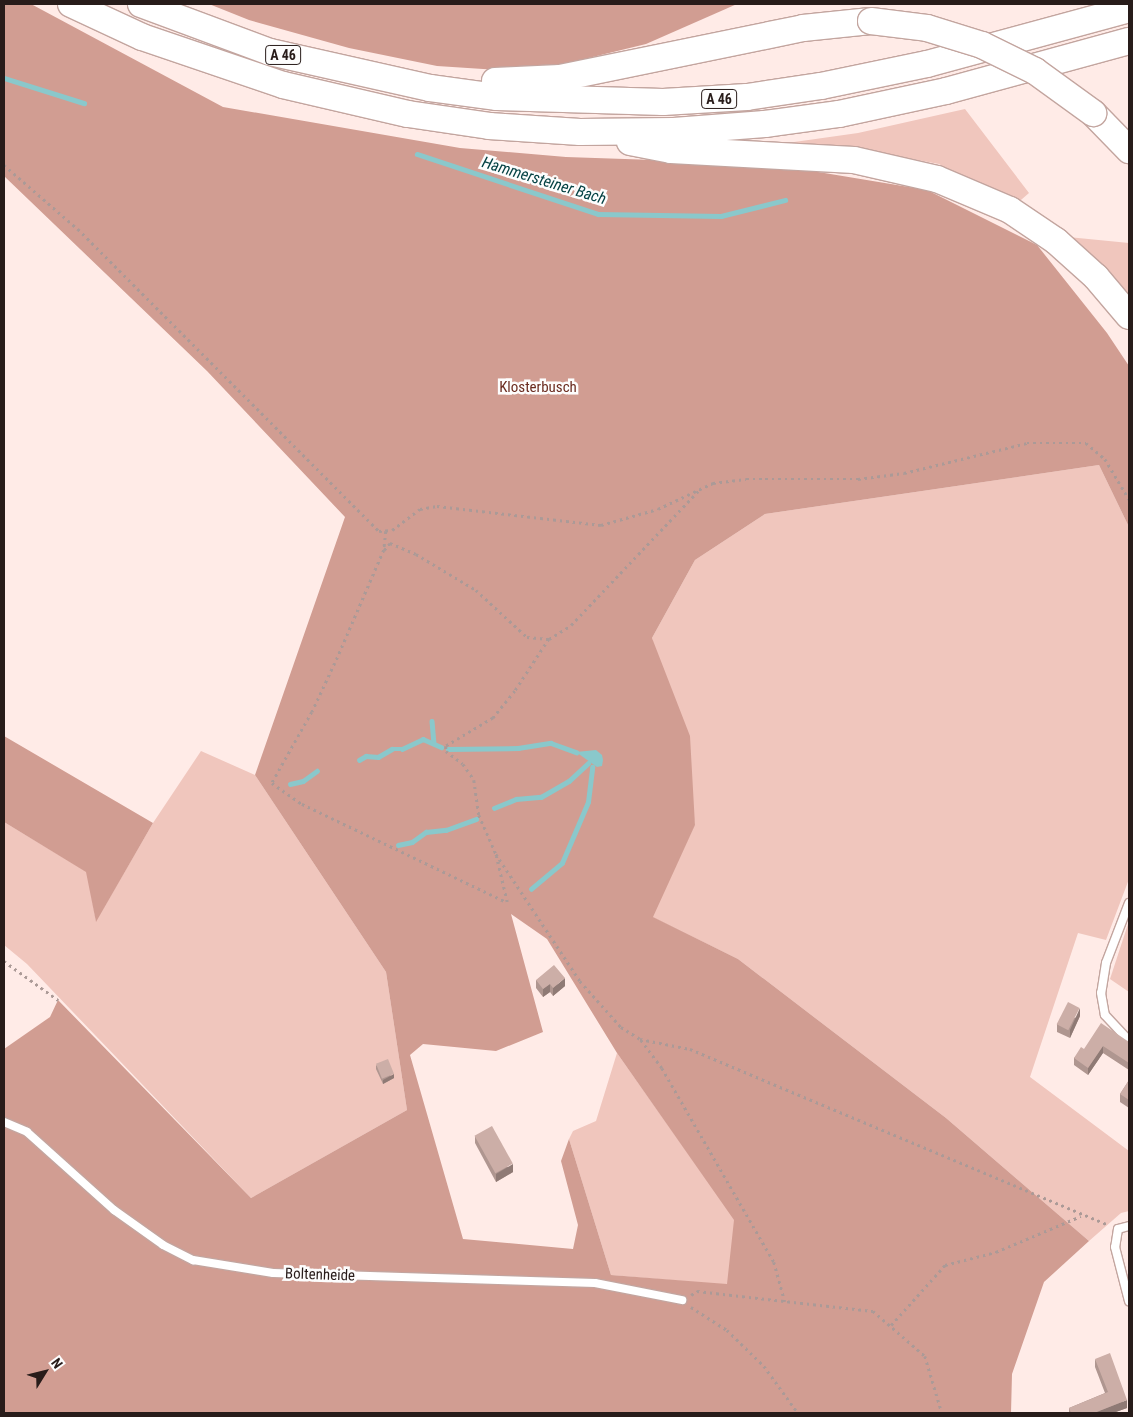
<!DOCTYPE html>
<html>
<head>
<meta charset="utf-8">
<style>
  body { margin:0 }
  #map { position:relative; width:1133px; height:1417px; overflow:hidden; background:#ffebe7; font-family:"Roboto Condensed",sans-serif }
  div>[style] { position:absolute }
  .green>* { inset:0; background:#f0c6bd }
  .forest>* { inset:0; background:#d19d92 }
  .water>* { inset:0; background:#8ac8cb }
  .stream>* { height:4.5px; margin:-2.25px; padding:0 2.25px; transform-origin:2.25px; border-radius:2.25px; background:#8ac8cb }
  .path>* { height:2.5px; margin-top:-1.25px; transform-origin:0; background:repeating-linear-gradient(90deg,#ab9a97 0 2.5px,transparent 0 6.5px) }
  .roads { filter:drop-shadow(1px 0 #c3a59f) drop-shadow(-1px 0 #c3a59f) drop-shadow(0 1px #c3a59f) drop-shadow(0 -1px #c3a59f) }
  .service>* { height:8px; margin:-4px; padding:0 4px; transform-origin:4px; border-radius:4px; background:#fff }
  .motorway>* { height:26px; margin:-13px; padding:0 13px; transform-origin:13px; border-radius:13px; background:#fff }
  .bridges { filter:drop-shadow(1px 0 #c3a59f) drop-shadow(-1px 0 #c3a59f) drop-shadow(0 1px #c3a59f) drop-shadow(0 -1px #c3a59f) }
  .motorway-bridge>* { height:26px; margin:-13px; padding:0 13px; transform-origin:13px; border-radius:13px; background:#fff }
  .wall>* { inset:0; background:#af9690 }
  .shaded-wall>* { inset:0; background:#8f7a75 }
  .building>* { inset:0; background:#ccaea7; transform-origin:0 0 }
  span { translate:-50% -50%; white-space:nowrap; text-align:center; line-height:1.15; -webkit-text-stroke:5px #fdfdfd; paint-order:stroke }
  .shield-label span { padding:1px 4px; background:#fdfdfd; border:1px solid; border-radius:4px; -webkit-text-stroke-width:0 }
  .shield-label { font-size:14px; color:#281c1a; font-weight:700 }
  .park-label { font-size:15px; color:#6b2c20 }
  .street-label { font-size:15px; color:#281c1a }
  .water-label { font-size:16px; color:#054244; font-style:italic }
  .frame { position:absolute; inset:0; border:5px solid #281c1a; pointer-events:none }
  .north { position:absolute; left:20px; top:1347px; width:50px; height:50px; -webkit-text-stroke:4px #fdfdfd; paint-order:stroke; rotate:54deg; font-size:14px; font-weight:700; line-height:20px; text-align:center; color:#281c1a }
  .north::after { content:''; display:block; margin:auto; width:18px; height:22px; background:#281c1a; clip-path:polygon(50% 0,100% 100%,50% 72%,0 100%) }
</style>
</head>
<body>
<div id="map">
  <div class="green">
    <i style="clip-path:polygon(965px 109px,1029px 193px,1014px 206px,939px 164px,863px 150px,780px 144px,858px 133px)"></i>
    <i style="clip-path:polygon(1068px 237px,1129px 243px,1129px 305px)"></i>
    <i style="clip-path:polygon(1099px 465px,1129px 527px,1129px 879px,1106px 940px,1078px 933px,1030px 1077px,1129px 1151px,1129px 1211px,1121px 1213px,1089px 1241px,946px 1118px,738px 959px,652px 917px,695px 824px,652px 638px,695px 560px,765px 514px)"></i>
    <i style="clip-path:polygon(201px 751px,255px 775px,386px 972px,407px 1110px,251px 1198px,27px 964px,4px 945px,4px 822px,87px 872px,96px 921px,153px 823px)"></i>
    <i style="clip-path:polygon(1129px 921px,1129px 992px,1110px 979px)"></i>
    <i style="clip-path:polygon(617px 1053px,735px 1220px,728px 1285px,611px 1275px,569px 1139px,573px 1131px,596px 1121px)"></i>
  </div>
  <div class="forest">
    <i style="clip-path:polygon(evenodd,4px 4px,31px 4px,223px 107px,460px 148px,566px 157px,770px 164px,927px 190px,1037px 245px,1107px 333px,1129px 366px,1129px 527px,1099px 465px,765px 514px,695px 560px,652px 638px,690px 736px,695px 825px,653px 917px,738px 959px,946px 1118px,1089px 1241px,1044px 1282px,1012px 1374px,1011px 1413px,4px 1413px,4px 1049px,50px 1017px,58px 1000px,251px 1198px,407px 1110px,386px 972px,255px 775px,345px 517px,207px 371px,4px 176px,4px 4px,511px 914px,547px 939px,617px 1053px,734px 1220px,727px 1284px,611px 1275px,569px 1139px,561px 1161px,578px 1225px,573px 1249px,463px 1239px,410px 1055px,423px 1044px,496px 1051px,543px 1032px,511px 914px)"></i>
    <i style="clip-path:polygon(209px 4px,737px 4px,646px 44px,531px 72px,437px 66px,349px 48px,249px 20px)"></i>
    <i style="clip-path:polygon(4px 736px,153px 823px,96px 922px,86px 872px,4px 822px)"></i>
  </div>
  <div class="water">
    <i style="clip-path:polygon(596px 750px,602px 755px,603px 760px,602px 766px,597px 767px,576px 752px)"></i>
  </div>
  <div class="stream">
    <i style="left:4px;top:78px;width:84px;rotate:17.4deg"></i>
    <i style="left:417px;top:154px;width:191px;rotate:18.3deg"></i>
    <i style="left:598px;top:214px;width:123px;rotate:0.9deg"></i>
    <i style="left:721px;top:216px;width:66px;rotate:-14deg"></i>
    <i style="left:432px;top:721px;width:21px;rotate:85deg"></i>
    <i style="left:448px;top:749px;width:70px;rotate:-0.8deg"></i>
    <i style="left:518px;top:748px;width:33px;rotate:-9deg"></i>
    <i style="left:551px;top:743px;width:27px;rotate:20deg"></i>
    <i style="left:359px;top:760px;width:8px;rotate:-30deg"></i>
    <i style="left:366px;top:756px;width:12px;rotate:5deg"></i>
    <i style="left:378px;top:757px;width:16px;rotate:-30deg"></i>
    <i style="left:392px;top:749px;width:10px"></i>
    <i style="left:402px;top:749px;width:23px;rotate:-25deg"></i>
    <i style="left:423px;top:739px;width:20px;rotate:24deg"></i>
    <i style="left:290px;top:784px;width:13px;rotate:-13deg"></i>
    <i style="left:303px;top:781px;width:17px;rotate:-36deg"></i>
    <i style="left:494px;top:808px;width:24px;rotate:-22deg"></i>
    <i style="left:516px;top:799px;width:25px;rotate:-5deg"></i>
    <i style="left:541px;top:797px;width:32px;rotate:-30deg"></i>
    <i style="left:569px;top:781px;width:26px;rotate:-43deg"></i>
    <i style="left:398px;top:845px;width:14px;rotate:-12deg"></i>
    <i style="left:412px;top:842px;width:17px;rotate:-36deg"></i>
    <i style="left:426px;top:832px;width:20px;rotate:-6deg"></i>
    <i style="left:446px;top:830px;width:32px;rotate:-20deg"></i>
    <i style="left:531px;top:889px;width:40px;rotate:-40deg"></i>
    <i style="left:562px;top:863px;width:66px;rotate:-66.9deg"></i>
    <i style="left:588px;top:802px;width:35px;rotate:-83deg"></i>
  </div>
  <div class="path">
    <i style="left:4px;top:165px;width:98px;rotate:40.9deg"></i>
    <i style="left:78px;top:229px;width:426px;rotate:45.1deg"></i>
    <i style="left:379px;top:531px;width:13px;rotate:-4deg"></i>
    <i style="left:392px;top:530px;width:35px;rotate:-37deg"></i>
    <i style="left:420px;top:509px;width:17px;rotate:-10deg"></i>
    <i style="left:437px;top:506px;width:165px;rotate:6.6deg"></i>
    <i style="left:601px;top:525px;width:59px;rotate:-15.7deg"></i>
    <i style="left:658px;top:509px;width:61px;rotate:-25.3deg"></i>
    <i style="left:713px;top:483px;width:33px;rotate:-7deg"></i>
    <i style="left:746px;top:479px;width:112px"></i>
    <i style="left:858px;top:479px;width:46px;rotate:-7.4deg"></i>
    <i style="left:904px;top:473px;width:127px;rotate:-13.7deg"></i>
    <i style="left:1027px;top:443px;width:59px"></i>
    <i style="left:1086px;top:443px;width:25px;rotate:40deg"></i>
    <i style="left:1105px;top:459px;width:47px;rotate:59deg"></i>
    <i style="left:386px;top:531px;width:19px;rotate:96deg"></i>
    <i style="left:384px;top:550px;width:123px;rotate:113.4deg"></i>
    <i style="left:335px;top:663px;width:54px;rotate:115.1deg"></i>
    <i style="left:312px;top:712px;width:81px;rotate:119.4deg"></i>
    <i style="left:272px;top:783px;width:37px;rotate:35deg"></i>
    <i style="left:302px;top:804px;width:227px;rotate:25.6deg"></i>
    <i style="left:507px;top:902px;width:47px;rotate:-103.4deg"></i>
    <i style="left:384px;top:550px;width:9px;rotate:-49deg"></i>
    <i style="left:390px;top:543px;width:28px;rotate:23deg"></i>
    <i style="left:416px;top:554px;width:70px;rotate:31deg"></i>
    <i style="left:476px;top:590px;width:69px;rotate:42.7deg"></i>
    <i style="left:527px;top:637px;width:22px;rotate:5deg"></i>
    <i style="left:549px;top:639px;width:62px;rotate:123.2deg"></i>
    <i style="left:515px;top:691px;width:35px;rotate:129deg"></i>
    <i style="left:493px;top:718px;width:55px;rotate:149.2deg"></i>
    <i style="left:446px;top:746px;width:5px;rotate:90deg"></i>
    <i style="left:446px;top:751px;width:21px;rotate:37deg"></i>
    <i style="left:463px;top:764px;width:19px;rotate:55deg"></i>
    <i style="left:474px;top:780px;width:35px;rotate:82deg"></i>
    <i style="left:479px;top:815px;width:43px;rotate:66.4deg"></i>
    <i style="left:496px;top:854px;width:152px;rotate:56.5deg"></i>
    <i style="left:580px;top:981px;width:62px;rotate:48.3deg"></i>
    <i style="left:621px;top:1027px;width:22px;rotate:32deg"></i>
    <i style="left:640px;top:1039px;width:51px;rotate:11.3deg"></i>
    <i style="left:690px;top:1049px;width:454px;rotate:22.8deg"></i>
    <i style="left:549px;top:639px;width:26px;rotate:-32deg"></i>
    <i style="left:571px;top:625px;width:185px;rotate:-46.5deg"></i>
    <i style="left:4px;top:961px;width:67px;rotate:35.8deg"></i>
    <i style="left:641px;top:1040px;width:35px;rotate:53deg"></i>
    <i style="left:662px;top:1068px;width:224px;rotate:60deg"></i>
    <i style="left:774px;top:1262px;width:41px;rotate:74.6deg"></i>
    <i style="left:691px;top:1295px;width:7px;rotate:-34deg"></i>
    <i style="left:697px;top:1291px;width:177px;rotate:6.5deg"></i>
    <i style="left:873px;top:1311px;width:69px;rotate:40.9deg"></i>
    <i style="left:925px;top:1356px;width:59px;rotate:73.4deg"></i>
    <i style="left:691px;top:1307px;width:43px;rotate:32.6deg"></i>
    <i style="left:727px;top:1330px;width:52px;rotate:44.2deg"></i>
    <i style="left:764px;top:1366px;width:58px;rotate:54.1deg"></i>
    <i style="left:891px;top:1325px;width:81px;rotate:-48deg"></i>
    <i style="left:945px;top:1265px;width:53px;rotate:-14.3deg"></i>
    <i style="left:996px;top:1252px;width:92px;rotate:-23deg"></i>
  </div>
  <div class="roads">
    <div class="service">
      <i style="left:1129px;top:903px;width:64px;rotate:111deg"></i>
      <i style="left:1106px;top:963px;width:30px;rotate:99deg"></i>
      <i style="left:1101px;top:993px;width:22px;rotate:80deg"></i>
      <i style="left:1105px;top:1015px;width:35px;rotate:47deg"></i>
      <i style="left:4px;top:1122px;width:25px;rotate:23deg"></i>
      <i style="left:27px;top:1132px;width:117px;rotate:41.9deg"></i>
      <i style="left:114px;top:1210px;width:60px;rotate:35.5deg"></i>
      <i style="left:163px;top:1245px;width:34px;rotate:27deg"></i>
      <i style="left:193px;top:1260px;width:81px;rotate:9.2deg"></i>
      <i style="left:273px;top:1273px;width:322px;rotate:1.8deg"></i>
      <i style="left:595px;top:1283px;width:89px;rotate:11.1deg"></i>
      <i style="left:1129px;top:1226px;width:11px;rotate:165deg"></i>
      <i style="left:1118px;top:1229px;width:18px;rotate:99deg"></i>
      <i style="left:1115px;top:1247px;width:56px;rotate:75.5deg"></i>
    </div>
    <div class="motorway">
      <i style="left:71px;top:4px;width:78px;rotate:24.9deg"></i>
      <i style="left:142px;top:37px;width:149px;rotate:18.8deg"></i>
      <i style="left:283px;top:85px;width:128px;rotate:13.1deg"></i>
      <i style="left:408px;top:114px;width:82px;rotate:8.4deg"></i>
      <i style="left:489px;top:126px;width:91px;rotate:3.8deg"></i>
      <i style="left:580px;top:132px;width:94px;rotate:-0.6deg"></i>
      <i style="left:674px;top:131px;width:91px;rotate:-4.4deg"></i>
      <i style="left:765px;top:124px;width:75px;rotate:-7.7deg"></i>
      <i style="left:839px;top:114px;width:109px;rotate:-12.1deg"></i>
      <i style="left:946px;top:91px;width:190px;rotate:-15.3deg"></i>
      <i style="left:141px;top:4px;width:138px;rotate:20.4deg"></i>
      <i style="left:270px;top:52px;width:164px;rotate:12.7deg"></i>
      <i style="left:430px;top:88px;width:68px;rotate:7.7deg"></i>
      <i style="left:497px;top:97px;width:166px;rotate:1.7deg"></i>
      <i style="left:663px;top:102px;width:84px;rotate:-3.4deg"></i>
      <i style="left:747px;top:97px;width:75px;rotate:-8.5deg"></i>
      <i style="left:821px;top:86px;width:108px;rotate:-11.7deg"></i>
      <i style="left:927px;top:64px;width:209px;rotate:-15.2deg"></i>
      <i style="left:495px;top:81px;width:65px;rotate:-2.6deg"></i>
      <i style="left:560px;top:78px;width:248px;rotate:-11.6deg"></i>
      <i style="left:803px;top:28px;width:68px;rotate:-5.9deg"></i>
      <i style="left:1093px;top:113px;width:52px;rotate:45.8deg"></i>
      <i style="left:630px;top:142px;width:42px;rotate:11deg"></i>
      <i style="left:671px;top:150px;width:183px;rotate:3.1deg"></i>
      <i style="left:854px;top:160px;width:85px;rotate:12.9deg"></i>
      <i style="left:937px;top:179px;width:79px;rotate:23deg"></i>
      <i style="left:1010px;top:210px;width:55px;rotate:34deg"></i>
      <i style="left:1056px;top:241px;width:54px;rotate:42deg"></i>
      <i style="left:1096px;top:277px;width:51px;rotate:49.8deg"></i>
    </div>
  </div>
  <div class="bridges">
    <div class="motorway-bridge">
      <i style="left:871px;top:21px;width:56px;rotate:7.1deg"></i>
      <i style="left:927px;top:28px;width:58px;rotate:17.2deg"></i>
      <i style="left:982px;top:45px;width:59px;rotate:26.1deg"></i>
      <i style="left:1035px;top:71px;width:72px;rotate:35.9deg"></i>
    </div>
  </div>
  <div class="wall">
    <i style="clip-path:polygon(536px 980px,565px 986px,553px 996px,550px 992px,543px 997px,536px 988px)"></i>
    <i style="clip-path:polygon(1080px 1016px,1070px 1038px,1057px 1032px,1057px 1024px)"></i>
    <i style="clip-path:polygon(1129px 1042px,1129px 1070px,1103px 1053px,1088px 1075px,1074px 1065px,1074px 1058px,1084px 1049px)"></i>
    <i style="clip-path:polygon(376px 1065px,394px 1078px,383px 1084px,376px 1069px)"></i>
    <i style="clip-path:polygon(1129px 1080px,1129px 1108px,1120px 1102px,1120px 1094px)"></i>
    <i style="clip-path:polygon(475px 1136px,513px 1172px,496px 1182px,475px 1143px)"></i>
    <i style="clip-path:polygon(1095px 1359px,1127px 1408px,1113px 1413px,1069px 1413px,1069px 1408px,1105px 1393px,1095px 1367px)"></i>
  </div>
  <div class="shaded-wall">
    <i style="clip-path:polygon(565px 978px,565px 986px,553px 996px,553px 988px)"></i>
    <i style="clip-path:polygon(550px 984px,550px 992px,543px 997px,543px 989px)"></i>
    <i style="clip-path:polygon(1080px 1008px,1080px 1016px,1070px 1038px,1070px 1030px)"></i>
    <i style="clip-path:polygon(1103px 1046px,1103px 1053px,1088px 1075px,1088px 1068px)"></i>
    <i style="clip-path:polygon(394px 1074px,394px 1078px,383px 1084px,383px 1080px)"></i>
    <i style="clip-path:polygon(513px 1164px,513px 1172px,496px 1182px,496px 1174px)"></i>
    <i style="clip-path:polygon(1127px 1400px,1127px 1408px,1113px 1413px,1094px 1413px)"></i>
  </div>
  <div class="building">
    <i style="clip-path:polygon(554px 965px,565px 978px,553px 988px,550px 984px,543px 989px,536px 980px)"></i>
    <i style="left:1068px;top:1002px;width:13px;height:25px;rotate:27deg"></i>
    <i style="clip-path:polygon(1101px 1023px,1129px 1042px,1129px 1063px,1103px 1046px,1088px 1068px,1074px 1058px,1081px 1047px,1084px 1049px)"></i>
    <i style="left:388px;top:1059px;width:16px;height:13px;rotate:68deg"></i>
    <i style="clip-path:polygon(1129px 1080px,1129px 1100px,1120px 1094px)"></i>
    <i style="left:492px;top:1126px;width:43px;height:20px;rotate:61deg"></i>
    <i style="clip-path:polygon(1110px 1353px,1127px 1400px,1094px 1413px,1071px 1413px,1069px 1408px,1108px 1392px,1095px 1359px)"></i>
  </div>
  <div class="shield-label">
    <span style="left:283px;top:55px">A 46</span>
    <span style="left:719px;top:99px">A 46</span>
  </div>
  <div class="park-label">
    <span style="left:538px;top:388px">Klosterbusch</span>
  </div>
  <div class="street-label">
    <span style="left:320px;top:1275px;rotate:2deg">Boltenheide</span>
  </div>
  <div class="water-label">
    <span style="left:544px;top:181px;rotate:17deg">Hammersteiner Bach</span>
  </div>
  <div class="frame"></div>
  <div class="north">N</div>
</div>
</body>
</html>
